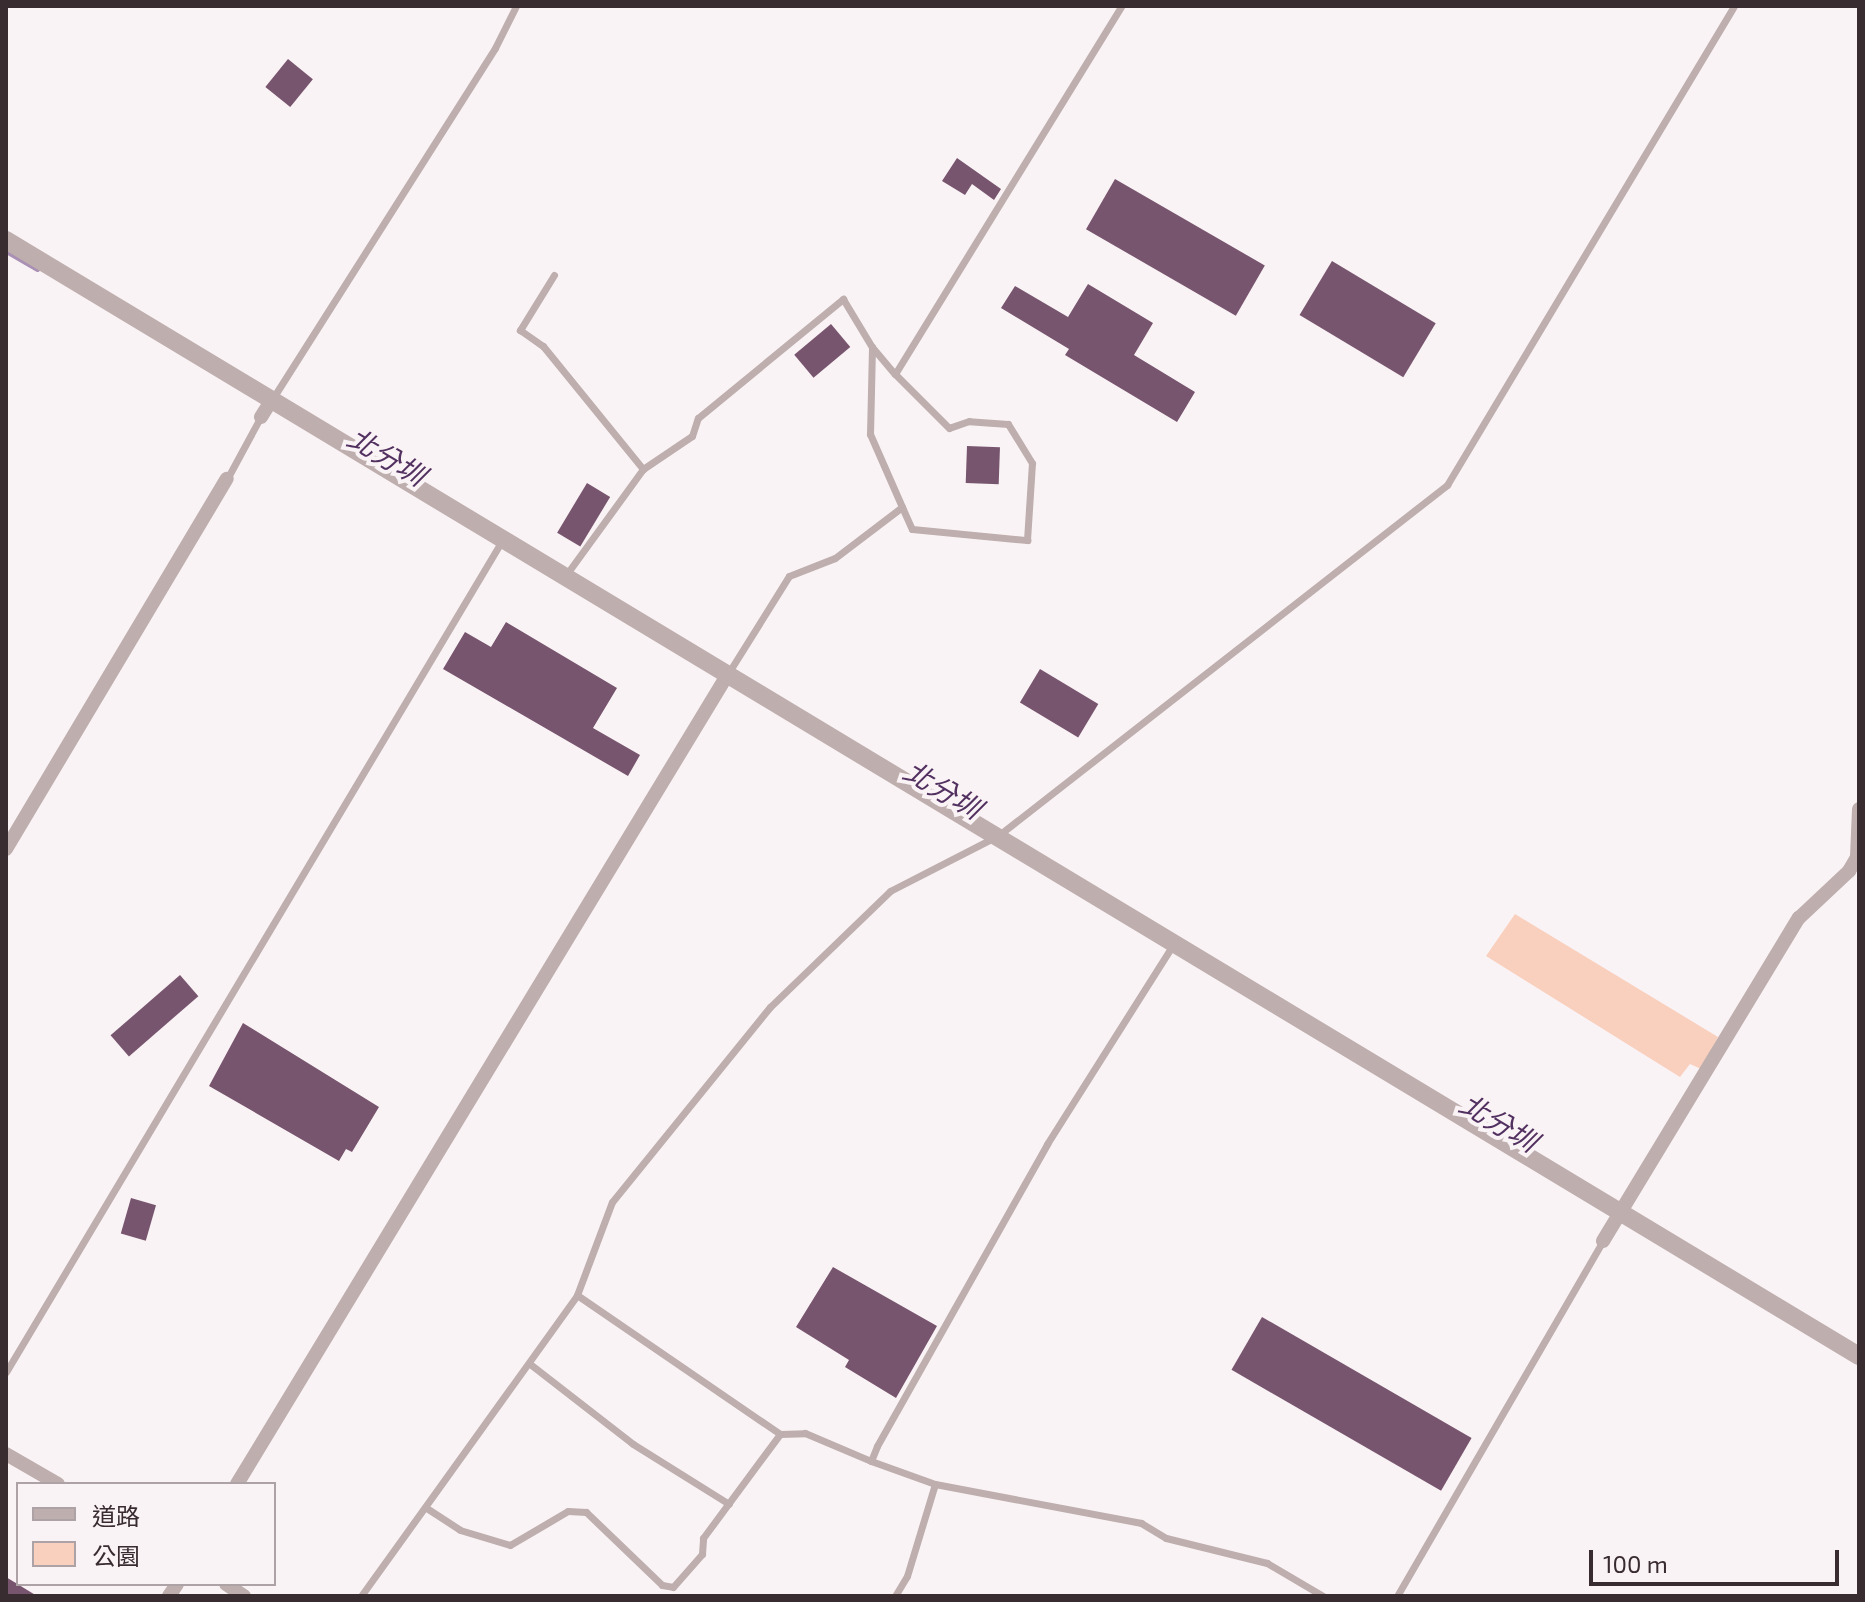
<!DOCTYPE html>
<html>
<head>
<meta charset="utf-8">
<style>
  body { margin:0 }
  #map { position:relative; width:1865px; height:1602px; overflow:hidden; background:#faf3f5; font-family:"Exo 2","Noto Sans TC",sans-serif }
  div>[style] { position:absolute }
  .green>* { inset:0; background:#f9cfbe }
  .stream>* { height:5px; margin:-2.5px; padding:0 2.5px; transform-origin:2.5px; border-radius:2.5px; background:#a990b4 }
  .building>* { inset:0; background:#78556e; transform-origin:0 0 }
  .service>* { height:7px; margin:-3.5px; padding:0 3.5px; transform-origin:3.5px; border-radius:3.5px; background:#beaeae }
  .minor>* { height:14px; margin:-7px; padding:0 7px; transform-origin:7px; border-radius:7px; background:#beaeae }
  .tertiary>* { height:18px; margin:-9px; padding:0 9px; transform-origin:9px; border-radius:9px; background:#beaeae }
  span { translate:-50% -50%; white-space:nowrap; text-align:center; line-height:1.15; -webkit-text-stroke:8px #faf3f5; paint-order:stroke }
  .water-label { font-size:28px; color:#523060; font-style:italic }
  .frame { position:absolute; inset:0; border:8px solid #392c30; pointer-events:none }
  .legend { position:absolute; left:16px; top:1482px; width:260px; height:104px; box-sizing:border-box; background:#faf3f5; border:2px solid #ada3a6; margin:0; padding:10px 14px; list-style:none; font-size:24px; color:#392c30 }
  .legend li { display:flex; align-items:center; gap:16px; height:40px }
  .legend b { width:40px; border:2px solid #ada3a6 }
  .scale { position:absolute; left:1589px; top:1550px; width:250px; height:36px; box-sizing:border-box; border:4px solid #392c30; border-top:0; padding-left:10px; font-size:24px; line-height:28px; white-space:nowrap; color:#392c30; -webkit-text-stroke:6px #faf3f5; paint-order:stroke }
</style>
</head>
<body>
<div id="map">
  <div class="green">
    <i style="clip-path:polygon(1515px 914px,1718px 1037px,1701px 1069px,1690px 1064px,1680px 1077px,1486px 956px)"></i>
  </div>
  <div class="stream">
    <i style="left:6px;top:251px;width:36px;rotate:30deg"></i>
  </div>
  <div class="building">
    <i style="left:288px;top:59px;width:32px;height:36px;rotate:39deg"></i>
    <i style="clip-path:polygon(957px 158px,1001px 189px,994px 200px,972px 184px,965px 195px,942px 181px)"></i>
    <i style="left:1115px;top:179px;width:173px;height:58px;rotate:30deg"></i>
    <i style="left:1332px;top:261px;width:121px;height:63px;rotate:31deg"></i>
    <i style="clip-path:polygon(1088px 284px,1153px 323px,1134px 355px,1195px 392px,1177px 422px,1065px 355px,1069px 349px,1001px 308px,1015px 286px,1068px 317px)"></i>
    <i style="left:831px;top:324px;width:30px;height:48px;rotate:50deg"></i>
    <i style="left:967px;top:446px;width:33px;height:37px;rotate:2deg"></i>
    <i style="left:587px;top:483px;width:27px;height:58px;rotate:31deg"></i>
    <i style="clip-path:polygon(506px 622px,617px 688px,593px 728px,640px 755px,628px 776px,443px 669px,465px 632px,491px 647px)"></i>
    <i style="left:1040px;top:669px;width:68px;height:39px;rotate:31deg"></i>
    <i style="left:180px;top:975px;width:28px;height:92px;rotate:49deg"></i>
    <i style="clip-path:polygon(243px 1023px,379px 1107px,352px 1152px,346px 1149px,339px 1161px,209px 1086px)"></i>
    <i style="left:131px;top:1198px;width:26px;height:37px;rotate:16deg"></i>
    <i style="clip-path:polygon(833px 1267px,937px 1326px,896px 1398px,845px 1367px,849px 1360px,796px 1327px)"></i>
    <i style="left:1262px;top:1317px;width:242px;height:61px;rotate:30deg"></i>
    <i style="clip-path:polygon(6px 1577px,37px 1596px,6px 1596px)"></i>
  </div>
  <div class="service">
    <i style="left:554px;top:275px;width:65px;rotate:121.7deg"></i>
    <i style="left:520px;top:330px;width:28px;rotate:35deg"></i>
    <i style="left:543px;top:346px;width:159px;rotate:50.9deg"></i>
    <i style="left:872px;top:347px;width:35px;rotate:50deg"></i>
    <i style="left:273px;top:398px;width:414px;rotate:-57.6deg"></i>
    <i style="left:495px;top:48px;width:47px;rotate:-63.4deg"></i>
    <i style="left:227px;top:479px;width:69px;rotate:-61.6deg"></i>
    <i style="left:566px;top:575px;width:131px;rotate:-54deg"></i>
    <i style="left:643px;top:469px;width:59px;rotate:-34deg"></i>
    <i style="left:692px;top:436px;width:19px;rotate:-72deg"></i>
    <i style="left:698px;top:418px;width:188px;rotate:-39.4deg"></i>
    <i style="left:843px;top:299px;width:56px;rotate:58.9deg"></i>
    <i style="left:872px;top:347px;width:87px;rotate:91.3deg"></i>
    <i style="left:870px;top:434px;width:80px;rotate:66.3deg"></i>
    <i style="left:729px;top:672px;width:113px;rotate:-58deg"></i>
    <i style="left:789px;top:576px;width:49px;rotate:-21.4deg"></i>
    <i style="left:835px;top:558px;width:84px;rotate:-37.3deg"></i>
    <i style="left:902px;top:507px;width:24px;rotate:66deg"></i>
    <i style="left:912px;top:529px;width:116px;rotate:5.5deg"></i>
    <i style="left:1027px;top:540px;width:77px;rotate:-86.3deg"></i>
    <i style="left:1032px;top:463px;width:46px;rotate:-121.6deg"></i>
    <i style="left:1008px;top:424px;width:39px;rotate:-176deg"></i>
    <i style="left:969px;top:421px;width:21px;rotate:161deg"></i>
    <i style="left:949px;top:428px;width:76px;rotate:-135deg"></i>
    <i style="left:895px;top:374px;width:432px;rotate:-58.4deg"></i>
    <i style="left:577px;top:1295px;width:246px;rotate:34.4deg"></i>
    <i style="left:780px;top:1434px;width:25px;rotate:-2deg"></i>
    <i style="left:805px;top:1433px;width:72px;rotate:23deg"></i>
    <i style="left:530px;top:1364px;width:130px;rotate:37.8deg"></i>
    <i style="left:633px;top:1444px;width:113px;rotate:32deg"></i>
    <i style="left:6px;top:1372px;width:970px;rotate:-59.18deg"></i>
    <i style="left:935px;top:1484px;width:210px;rotate:10.7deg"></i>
    <i style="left:1141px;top:1523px;width:29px;rotate:31deg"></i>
    <i style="left:1166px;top:1538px;width:104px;rotate:13.9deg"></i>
    <i style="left:1267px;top:1563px;width:65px;rotate:30.5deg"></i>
    <i style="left:428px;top:1509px;width:38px;rotate:33deg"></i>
    <i style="left:460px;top:1530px;width:52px;rotate:16.7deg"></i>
    <i style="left:510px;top:1545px;width:67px;rotate:-30.4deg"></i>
    <i style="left:568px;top:1511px;width:18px;rotate:3deg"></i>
    <i style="left:586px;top:1512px;width:105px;rotate:43.8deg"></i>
    <i style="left:662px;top:1585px;width:11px;rotate:10deg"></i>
    <i style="left:673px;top:1587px;width:44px;rotate:-48.7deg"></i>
    <i style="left:702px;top:1554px;width:16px;rotate:-86deg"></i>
    <i style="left:703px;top:1538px;width:129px;rotate:-53.5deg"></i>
    <i style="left:361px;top:1596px;width:370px;rotate:-54.3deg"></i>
    <i style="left:577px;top:1295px;width:99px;rotate:-69.4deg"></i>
    <i style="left:612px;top:1202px;width:251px;rotate:-51deg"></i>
    <i style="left:770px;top:1007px;width:167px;rotate:-44deg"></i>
    <i style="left:890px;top:891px;width:123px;rotate:-27.2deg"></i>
    <i style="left:999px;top:835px;width:569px;rotate:-38deg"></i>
    <i style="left:1447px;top:485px;width:558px;rotate:-59.07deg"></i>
    <i style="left:895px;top:1596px;width:23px;rotate:-59deg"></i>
    <i style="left:907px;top:1576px;width:96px;rotate:-73.1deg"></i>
    <i style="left:935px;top:1484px;width:68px;rotate:-160.2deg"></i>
    <i style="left:871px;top:1461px;width:16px;rotate:-68deg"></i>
    <i style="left:877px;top:1446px;width:347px;rotate:-60.6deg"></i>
    <i style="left:1047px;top:1144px;width:238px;rotate:-57.7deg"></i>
    <i style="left:1397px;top:1596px;width:410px;rotate:-59.9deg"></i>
  </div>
  <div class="minor">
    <i style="left:261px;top:417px;width:22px;rotate:-58deg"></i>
    <i style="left:6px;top:849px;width:431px;rotate:-59.2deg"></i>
    <i style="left:1603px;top:1241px;width:378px;rotate:-58.8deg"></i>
    <i style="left:1799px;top:918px;width:69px;rotate:-43.2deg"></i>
    <i style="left:1849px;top:871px;width:16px;rotate:-60deg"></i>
    <i style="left:1857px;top:857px;width:48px;rotate:-87.6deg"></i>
    <i style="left:6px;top:1454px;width:60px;rotate:30deg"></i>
    <i style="left:237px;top:1484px;width:947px;rotate:-58.78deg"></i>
    <i style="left:226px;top:1584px;width:22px;rotate:34deg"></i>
    <i style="left:169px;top:1596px;width:14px;rotate:-56deg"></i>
  </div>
  <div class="tertiary">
    <i style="left:6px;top:240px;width:2163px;rotate:31.06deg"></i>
  </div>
  <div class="water-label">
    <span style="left:387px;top:456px;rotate:31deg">北分圳</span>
    <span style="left:943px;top:789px;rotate:31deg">北分圳</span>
    <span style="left:1499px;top:1122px;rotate:31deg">北分圳</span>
  </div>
  <div class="frame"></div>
  <ul class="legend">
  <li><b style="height:10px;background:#beaeae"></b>道路</li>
  <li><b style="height:22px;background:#f9cfbe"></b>公園</li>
  </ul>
  <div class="scale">100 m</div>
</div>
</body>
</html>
